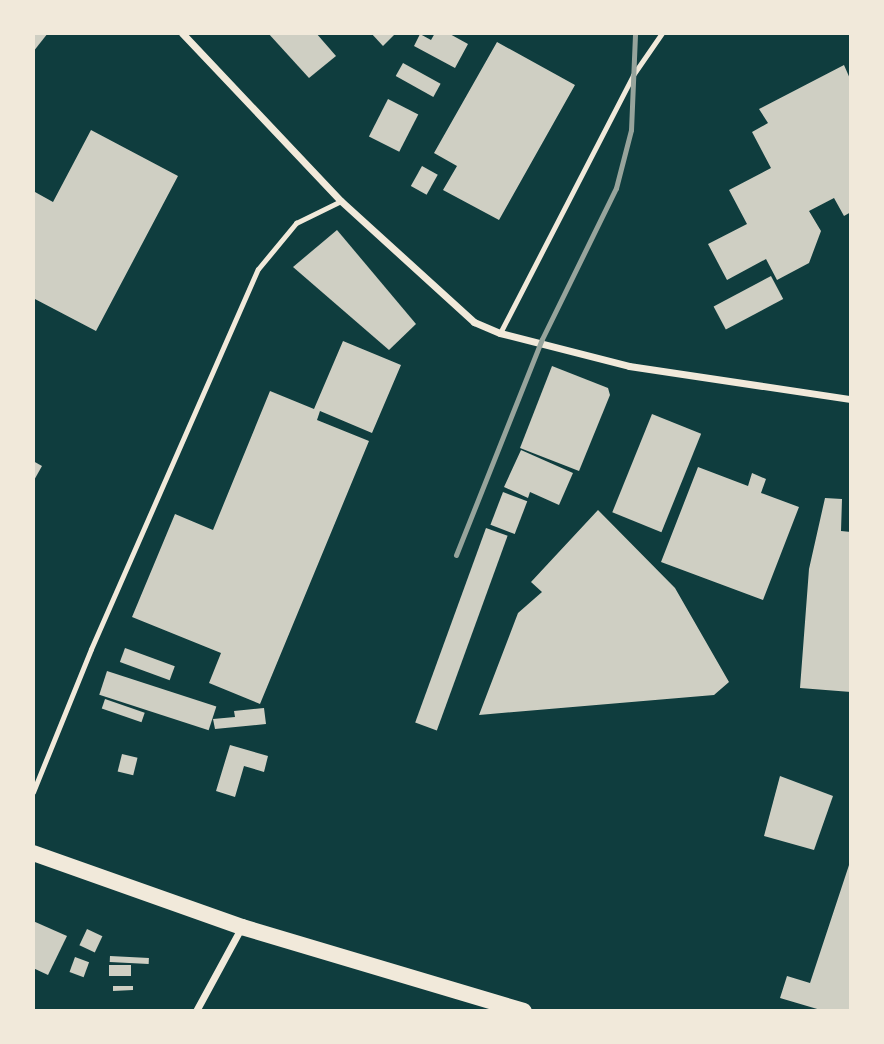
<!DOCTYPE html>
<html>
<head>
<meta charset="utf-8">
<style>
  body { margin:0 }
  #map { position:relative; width:884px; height:1044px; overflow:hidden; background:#0f3d3e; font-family:"DejaVu Sans",sans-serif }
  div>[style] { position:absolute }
  .building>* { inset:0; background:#cfcfc3; transform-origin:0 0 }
  .service>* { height:5px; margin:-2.5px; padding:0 2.5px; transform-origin:2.5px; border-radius:2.5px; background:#f1e9da }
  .minor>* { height:7px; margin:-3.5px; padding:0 3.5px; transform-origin:3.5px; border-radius:3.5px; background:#f1e9da }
  .primary>* { height:16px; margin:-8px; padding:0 8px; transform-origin:8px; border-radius:8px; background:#f1e9da }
  .rail>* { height:5px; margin:-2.5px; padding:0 2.5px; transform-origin:2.5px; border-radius:2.5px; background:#97a49c }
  span { translate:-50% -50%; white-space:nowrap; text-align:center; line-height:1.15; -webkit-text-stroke:7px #f1e9da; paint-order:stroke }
  .frame { position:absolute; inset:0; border:35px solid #f1e9da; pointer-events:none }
</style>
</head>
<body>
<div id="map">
  <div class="building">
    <i style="clip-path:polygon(33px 33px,48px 33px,33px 52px)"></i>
    <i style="clip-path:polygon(268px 33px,316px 33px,336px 56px,309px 78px)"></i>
    <i style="clip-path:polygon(371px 33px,396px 33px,383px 46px)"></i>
    <i style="clip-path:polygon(435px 33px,448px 33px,468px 44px,455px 68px,414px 46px,420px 34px,431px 40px)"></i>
    <i style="clip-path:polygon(497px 42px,575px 85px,499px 220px,443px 190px,457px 166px,434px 153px)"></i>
    <i style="left:403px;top:63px;width:43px;height:15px;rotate:29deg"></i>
    <i style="clip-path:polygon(844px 65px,851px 81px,851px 212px,844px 216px,834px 198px,809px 211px,821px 231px,809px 263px,777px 280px,766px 259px,727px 280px,708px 244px,747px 224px,729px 190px,771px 168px,752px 132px,768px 123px,759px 109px)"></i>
    <i style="left:388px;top:99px;width:34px;height:42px;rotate:27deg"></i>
    <i style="clip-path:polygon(91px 130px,178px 176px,96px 331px,33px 298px,33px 194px,35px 192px,53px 202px)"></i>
    <i style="left:422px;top:166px;width:18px;height:23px;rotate:29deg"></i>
    <i style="clip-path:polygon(337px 230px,416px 324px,389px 350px,293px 267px)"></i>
    <i style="left:771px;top:276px;width:26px;height:65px;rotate:62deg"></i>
    <i style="clip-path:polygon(343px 341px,401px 365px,372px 433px,320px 411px,317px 420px,369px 441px,260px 704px,209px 683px,221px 653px,132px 617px,175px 514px,213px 530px,270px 391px,314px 409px)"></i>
    <i style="clip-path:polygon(552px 366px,608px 388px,610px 395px,579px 471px,520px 448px)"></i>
    <i style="left:652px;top:414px;width:53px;height:106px;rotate:22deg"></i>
    <i style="clip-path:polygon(521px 450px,573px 473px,559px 505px,530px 492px,528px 498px,504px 487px)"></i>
    <i style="clip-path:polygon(33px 461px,42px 466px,33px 482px)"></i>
    <i style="clip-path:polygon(698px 467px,748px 486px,752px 473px,766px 479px,761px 493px,799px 507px,763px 600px,661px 562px)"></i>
    <i style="left:503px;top:492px;width:26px;height:35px;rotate:21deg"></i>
    <i style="clip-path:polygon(825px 498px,842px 499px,841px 531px,851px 532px,851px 692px,800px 688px,809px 569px)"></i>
    <i style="clip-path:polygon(598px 510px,675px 588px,729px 682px,714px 695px,479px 715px,518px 613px,542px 592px,531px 582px)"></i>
    <i style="left:486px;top:528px;width:23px;height:207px;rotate:20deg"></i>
    <i style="left:125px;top:648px;width:53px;height:15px;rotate:20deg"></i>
    <i style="left:107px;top:671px;width:115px;height:25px;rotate:18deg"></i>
    <i style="left:105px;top:699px;width:42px;height:10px;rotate:19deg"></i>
    <i style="clip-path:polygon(264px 708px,266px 724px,215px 729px,213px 719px,235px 717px,234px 711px)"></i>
    <i style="clip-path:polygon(230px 745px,268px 756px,264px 772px,244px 766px,235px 797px,216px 791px)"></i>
    <i style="left:122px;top:754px;width:16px;height:18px;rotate:14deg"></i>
    <i style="clip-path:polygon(780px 776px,833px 796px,814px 850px,764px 836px)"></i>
    <i style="clip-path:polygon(851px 859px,851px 1011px,824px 1011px,780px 998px,787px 976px,810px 983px)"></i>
    <i style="clip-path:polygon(33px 921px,67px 936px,48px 975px,33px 968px)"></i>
    <i style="left:87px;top:929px;width:17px;height:18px;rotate:25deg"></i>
    <i style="left:110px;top:956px;width:39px;height:6px;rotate:3deg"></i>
    <i style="left:75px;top:957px;width:15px;height:16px;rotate:20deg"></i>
    <i style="left:109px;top:965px;width:22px;height:11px"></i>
    <i style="clip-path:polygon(113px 986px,133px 986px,133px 990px,113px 991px)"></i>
  </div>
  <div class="service">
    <i style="left:500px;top:333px;width:290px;rotate:-62.7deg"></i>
    <i style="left:633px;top:75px;width:51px;rotate:-55.4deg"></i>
    <i style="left:33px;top:792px;width:154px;rotate:-67.9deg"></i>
    <i style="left:91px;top:649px;width:415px;rotate:-66.3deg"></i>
    <i style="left:258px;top:269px;width:60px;rotate:-50.4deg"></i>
    <i style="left:296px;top:223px;width:50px;rotate:-26.1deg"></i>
  </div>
  <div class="minor">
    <i style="left:182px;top:33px;width:231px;rotate:46.6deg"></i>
    <i style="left:341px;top:201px;width:180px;rotate:42.3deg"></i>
    <i style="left:474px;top:322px;width:28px;rotate:23deg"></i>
    <i style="left:500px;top:333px;width:133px;rotate:14.3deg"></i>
    <i style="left:629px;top:366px;width:224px;rotate:8.5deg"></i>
    <i style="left:196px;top:1011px;width:94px;rotate:-61.5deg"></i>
  </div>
  <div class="primary">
    <i style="left:33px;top:853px;width:222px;rotate:19.5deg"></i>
    <i style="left:242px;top:927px;width:294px;rotate:16.6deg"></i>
  </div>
  <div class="rail">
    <i style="left:456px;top:555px;width:232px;rotate:-68.3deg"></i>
    <i style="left:542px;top:339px;width:168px;rotate:-63.9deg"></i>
    <i style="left:616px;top:188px;width:60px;rotate:-75.5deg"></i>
    <i style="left:631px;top:130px;width:97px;rotate:-87.6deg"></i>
  </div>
  <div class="frame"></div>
</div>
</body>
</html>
